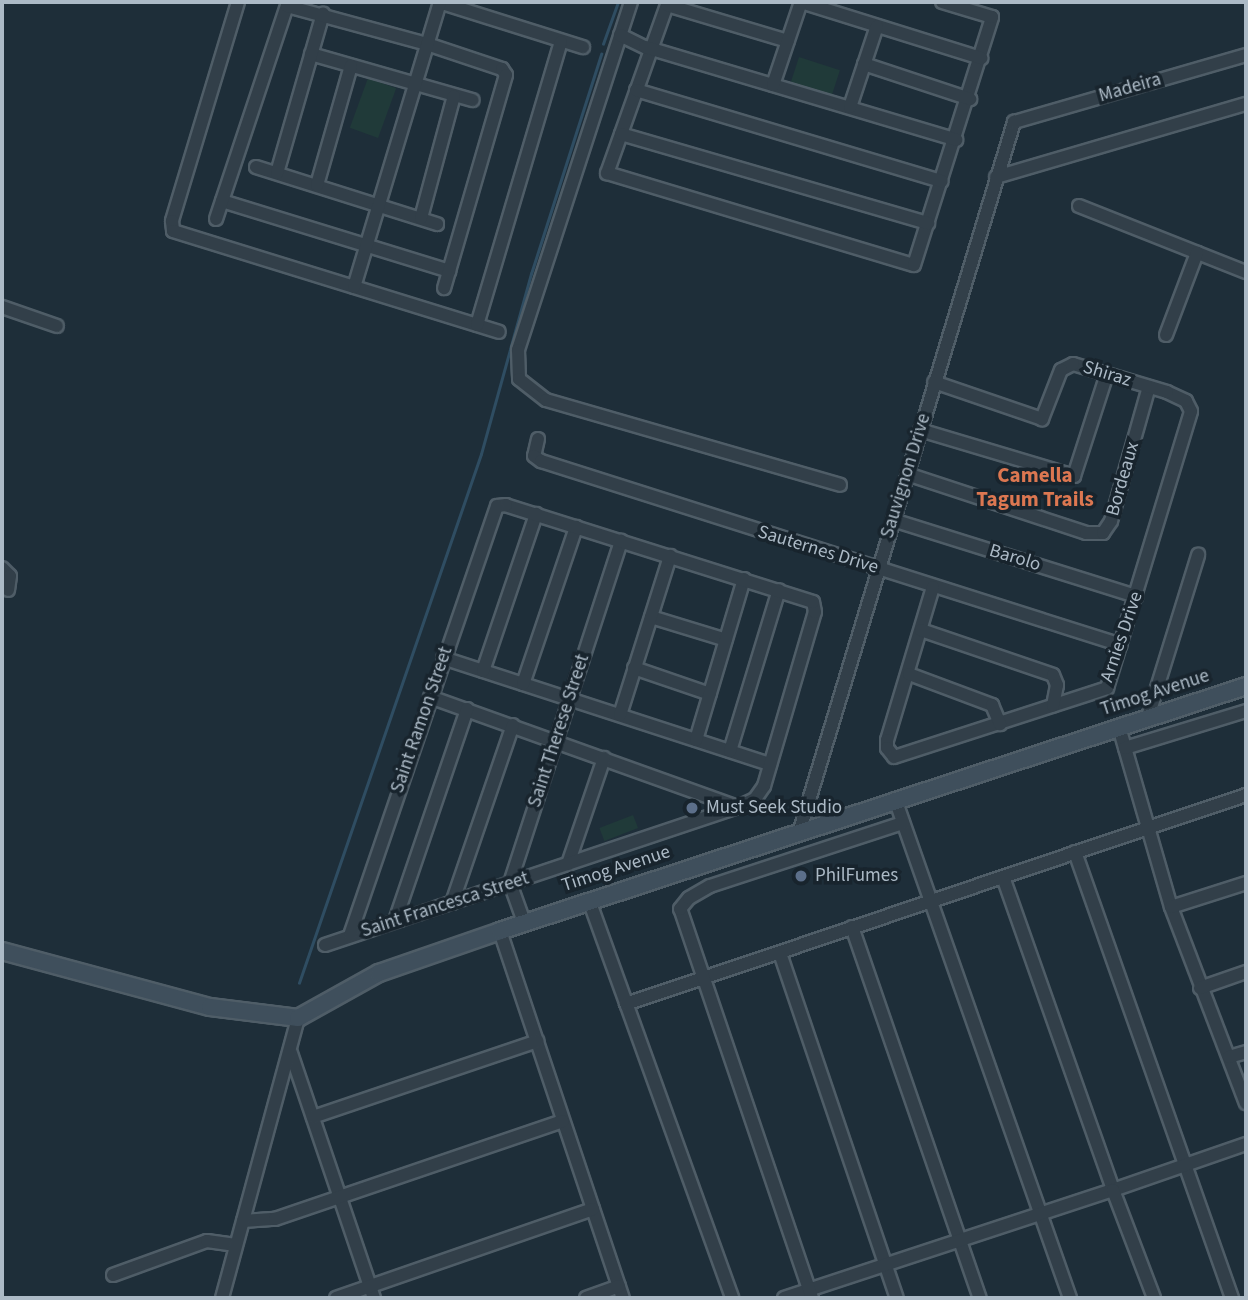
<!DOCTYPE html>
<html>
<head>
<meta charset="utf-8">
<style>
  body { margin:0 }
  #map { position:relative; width:1248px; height:1300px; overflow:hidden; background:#1e2e39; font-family:"Source Sans 3",sans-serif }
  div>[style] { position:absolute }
  .green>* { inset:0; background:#203a39; transform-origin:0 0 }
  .stream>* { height:2.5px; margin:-1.25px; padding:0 1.25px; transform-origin:1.25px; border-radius:1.25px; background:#2f4d62 }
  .roads { filter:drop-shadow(2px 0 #4f5d67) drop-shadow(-2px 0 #4f5d67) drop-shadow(0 2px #4f5d67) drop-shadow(0 -2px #4f5d67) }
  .street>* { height:12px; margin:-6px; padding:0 6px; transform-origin:6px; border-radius:6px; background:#323f49 }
  .secondary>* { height:16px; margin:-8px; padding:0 8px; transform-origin:8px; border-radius:8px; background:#3f4f5c }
  .dots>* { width:19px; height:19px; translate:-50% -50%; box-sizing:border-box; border:4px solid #18242d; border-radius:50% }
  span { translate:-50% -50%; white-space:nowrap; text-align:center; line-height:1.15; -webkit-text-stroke:7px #18242d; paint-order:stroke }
  .street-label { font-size:19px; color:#acbac6 }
  .poi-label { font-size:19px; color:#acbac6 }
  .left { translate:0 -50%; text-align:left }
  .neighbourhood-label { font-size:21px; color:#dc7751; font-weight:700 }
  .frame { position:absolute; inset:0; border:4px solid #acbac6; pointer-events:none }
</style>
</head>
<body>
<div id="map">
  <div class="green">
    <i style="left:799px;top:57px;width:43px;height:27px;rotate:18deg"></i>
    <i style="left:368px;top:78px;width:30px;height:53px;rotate:20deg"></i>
    <i style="left:633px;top:815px;width:14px;height:36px;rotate:69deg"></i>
  </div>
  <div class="stream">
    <i style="left:603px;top:44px;width:45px;rotate:-70.3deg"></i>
    <i style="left:299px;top:983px;width:559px;rotate:-71.01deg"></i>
    <i style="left:481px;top:454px;width:187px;rotate:-74.5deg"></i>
    <i style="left:531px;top:274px;width:231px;rotate:-72.3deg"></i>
  </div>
  <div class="roads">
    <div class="street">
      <i style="left:238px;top:2px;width:229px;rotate:106.8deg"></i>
      <i style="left:172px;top:221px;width:10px;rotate:84deg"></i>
      <i style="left:173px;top:231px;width:341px;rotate:17.2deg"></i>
      <i style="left:439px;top:2px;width:151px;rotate:17.4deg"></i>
      <i style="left:631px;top:2px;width:366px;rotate:108deg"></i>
      <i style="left:518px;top:350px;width:29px;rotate:88deg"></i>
      <i style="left:519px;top:379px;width:34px;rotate:38deg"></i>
      <i style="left:546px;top:400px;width:306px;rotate:16.1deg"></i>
      <i style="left:668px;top:2px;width:182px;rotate:109.6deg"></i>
      <i style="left:607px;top:173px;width:320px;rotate:16.7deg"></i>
      <i style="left:914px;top:265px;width:260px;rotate:-72.5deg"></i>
      <i style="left:992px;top:17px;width:52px;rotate:-163.3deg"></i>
      <i style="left:801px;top:2px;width:189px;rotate:17.3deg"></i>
      <i style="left:667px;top:5px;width:126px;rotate:16.6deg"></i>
      <i style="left:620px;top:35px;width:28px;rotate:26deg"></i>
      <i style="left:645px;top:47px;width:325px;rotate:16.6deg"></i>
      <i style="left:311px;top:54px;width:168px;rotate:15.9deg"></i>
      <i style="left:864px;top:64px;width:112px;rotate:18.3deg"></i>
      <i style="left:773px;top:85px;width:88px;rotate:-71.4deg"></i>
      <i style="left:636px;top:90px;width:319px;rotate:16.6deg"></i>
      <i style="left:850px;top:107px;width:85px;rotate:-71.6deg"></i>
      <i style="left:621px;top:134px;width:320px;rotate:16.2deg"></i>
      <i style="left:256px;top:167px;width:190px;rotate:17.5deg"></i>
      <i style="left:277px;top:173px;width:166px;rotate:-73.9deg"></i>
      <i style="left:996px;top:177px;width:260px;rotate:-16.3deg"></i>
      <i style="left:317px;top:185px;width:124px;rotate:-74.1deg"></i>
      <i style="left:222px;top:201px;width:238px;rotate:17.1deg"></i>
      <i style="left:1079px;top:206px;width:180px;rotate:21.6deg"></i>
      <i style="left:421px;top:218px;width:126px;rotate:-74.9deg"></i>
      <i style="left:216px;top:219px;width:225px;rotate:-71.6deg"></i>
      <i style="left:287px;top:6px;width:145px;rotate:15.2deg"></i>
      <i style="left:427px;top:44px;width:79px;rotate:18.4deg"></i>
      <i style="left:502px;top:69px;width:7px;rotate:56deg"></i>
      <i style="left:506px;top:75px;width:222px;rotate:106.2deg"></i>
      <i style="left:354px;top:287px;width:298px;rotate:-73.2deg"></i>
      <i style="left:2px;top:307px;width:58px;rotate:19.1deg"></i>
      <i style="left:477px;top:325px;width:295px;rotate:-73.5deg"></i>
      <i style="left:1166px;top:335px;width:88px;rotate:-69.3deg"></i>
      <i style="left:920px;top:430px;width:161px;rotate:16.6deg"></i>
      <i style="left:1074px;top:476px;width:107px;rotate:-72.1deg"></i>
      <i style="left:538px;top:439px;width:17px;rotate:103deg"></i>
      <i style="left:534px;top:456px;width:9px;rotate:36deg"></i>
      <i style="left:541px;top:461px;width:608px;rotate:17.6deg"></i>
      <i style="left:907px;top:474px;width:188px;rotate:18.2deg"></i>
      <i style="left:1086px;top:533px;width:17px"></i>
      <i style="left:1103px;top:533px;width:14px;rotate:-56deg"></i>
      <i style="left:1111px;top:521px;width:139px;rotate:-74.2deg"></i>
      <i style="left:893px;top:520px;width:255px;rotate:17.4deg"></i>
      <i style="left:2px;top:568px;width:11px;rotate:45deg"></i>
      <i style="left:10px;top:576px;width:14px;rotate:98deg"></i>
      <i style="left:933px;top:587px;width:160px;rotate:106.7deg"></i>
      <i style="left:887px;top:740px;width:8px;rotate:90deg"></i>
      <i style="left:887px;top:748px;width:11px;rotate:52deg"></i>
      <i style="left:894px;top:757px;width:224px;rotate:-17.9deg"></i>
      <i style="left:1107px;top:688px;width:289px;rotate:-73.1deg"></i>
      <i style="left:1191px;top:411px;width:11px;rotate:-117deg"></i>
      <i style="left:1186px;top:401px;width:21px;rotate:-155deg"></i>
      <i style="left:1167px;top:392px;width:98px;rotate:-163.4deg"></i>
      <i style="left:1073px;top:364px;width:13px;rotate:153deg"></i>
      <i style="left:1061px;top:370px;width:53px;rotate:111.2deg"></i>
      <i style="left:1042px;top:419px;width:114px;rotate:-161.1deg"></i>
      <i style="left:651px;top:617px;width:78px;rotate:17deg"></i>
      <i style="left:921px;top:630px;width:139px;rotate:18.8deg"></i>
      <i style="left:1053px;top:675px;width:11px;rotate:68deg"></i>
      <i style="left:1057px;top:685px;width:21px;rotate:101deg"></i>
      <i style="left:443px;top:658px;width:344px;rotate:18deg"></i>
      <i style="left:634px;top:668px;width:80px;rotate:18.9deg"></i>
      <i style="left:483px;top:671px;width:166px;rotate:-71.3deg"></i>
      <i style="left:909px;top:674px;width:89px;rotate:20.5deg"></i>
      <i style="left:992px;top:705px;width:21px;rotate:67deg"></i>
      <i style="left:523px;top:684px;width:166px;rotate:-71.3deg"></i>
      <i style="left:430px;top:697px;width:327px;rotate:19.7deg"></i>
      <i style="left:620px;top:715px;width:167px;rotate:-72.5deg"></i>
      <i style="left:1148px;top:717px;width:170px;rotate:-72.8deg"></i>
      <i style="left:1119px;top:727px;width:187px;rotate:73.9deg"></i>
      <i style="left:1171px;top:907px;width:210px;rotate:69.1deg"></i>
      <i style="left:696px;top:740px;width:168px;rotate:-73.4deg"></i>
      <i style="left:1125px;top:748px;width:127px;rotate:-17deg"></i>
      <i style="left:730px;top:751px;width:168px;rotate:-73.1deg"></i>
      <i style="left:895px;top:799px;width:529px;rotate:70.67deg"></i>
      <i style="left:800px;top:830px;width:740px;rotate:-73.18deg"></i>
      <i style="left:1014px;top:122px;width:241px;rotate:-16.1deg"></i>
      <i style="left:1075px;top:852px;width:473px;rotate:70.6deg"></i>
      <i style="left:568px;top:864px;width:112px;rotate:-71.2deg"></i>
      <i style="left:1003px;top:877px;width:332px;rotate:70.6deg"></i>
      <i style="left:1113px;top:1190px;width:141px;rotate:-19.1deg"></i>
      <i style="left:589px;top:900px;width:423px;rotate:70.2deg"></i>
      <i style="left:452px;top:903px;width:188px;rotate:-71.1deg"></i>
      <i style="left:1171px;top:907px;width:79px;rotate:-17.7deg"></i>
      <i style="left:395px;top:921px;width:224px;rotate:-71.2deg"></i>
      <i style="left:524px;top:922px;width:41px;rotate:-109.7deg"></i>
      <i style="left:510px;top:883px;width:360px;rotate:-72deg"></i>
      <i style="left:852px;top:927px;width:392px;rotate:71deg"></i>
      <i style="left:500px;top:931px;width:387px;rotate:71.5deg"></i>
      <i style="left:325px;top:945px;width:435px;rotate:-18.5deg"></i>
      <i style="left:738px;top:807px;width:19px;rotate:-25deg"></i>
      <i style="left:755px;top:799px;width:16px;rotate:-55deg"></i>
      <i style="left:764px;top:786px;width:181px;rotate:-73.7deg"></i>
      <i style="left:815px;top:612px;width:10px;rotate:-101deg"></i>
      <i style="left:813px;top:602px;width:322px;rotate:-162.5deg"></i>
      <i style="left:506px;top:505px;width:9px;rotate:174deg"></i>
      <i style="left:497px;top:506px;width:454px;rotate:108.9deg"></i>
      <i style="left:780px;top:953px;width:364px;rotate:71.3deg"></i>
      <i style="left:1200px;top:988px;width:49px;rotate:-19.2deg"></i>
      <i style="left:626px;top:1004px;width:654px;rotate:-18.63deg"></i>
      <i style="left:291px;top:1053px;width:259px;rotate:71.3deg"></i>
      <i style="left:1229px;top:1057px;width:18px;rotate:-16deg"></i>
      <i style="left:313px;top:1117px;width:237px;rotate:-18.7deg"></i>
      <i style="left:243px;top:1221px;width:32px;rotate:-4deg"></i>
      <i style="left:275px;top:1219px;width:304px;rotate:-18.8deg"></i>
      <i style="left:113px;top:1275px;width:100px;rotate:-19.9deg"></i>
      <i style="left:207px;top:1241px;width:29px;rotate:8deg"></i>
      <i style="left:222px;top:1298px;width:290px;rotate:-74.8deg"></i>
      <i style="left:336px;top:1298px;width:272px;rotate:-19.1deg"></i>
      <i style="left:586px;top:1298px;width:35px;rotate:-20deg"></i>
      <i style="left:784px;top:1298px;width:346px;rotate:-18.2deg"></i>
      <i style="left:1113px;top:1190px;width:116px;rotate:69.2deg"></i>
      <i style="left:812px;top:1298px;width:411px;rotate:-108.7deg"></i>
      <i style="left:680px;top:909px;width:14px;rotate:-51deg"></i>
      <i style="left:689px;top:898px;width:24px;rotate:-30deg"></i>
      <i style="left:710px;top:886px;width:203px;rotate:-18.1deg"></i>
    </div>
    <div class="secondary">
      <i style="left:2px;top:951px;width:215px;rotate:15.1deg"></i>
      <i style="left:210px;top:1007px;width:89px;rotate:7.1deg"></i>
      <i style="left:298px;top:1018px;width:93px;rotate:-29.1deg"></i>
      <i style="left:379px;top:973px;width:128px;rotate:-19.1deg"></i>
      <i style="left:500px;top:931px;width:785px;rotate:-18.18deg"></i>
    </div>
  </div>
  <div class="dots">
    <i style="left:692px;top:808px;background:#5c6f8a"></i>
    <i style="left:801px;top:876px;background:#5c6f8a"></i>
  </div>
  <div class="street-label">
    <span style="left:1130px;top:88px;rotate:-16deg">Madeira</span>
    <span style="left:1107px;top:374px;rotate:17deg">Shiraz</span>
    <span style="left:906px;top:476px;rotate:-73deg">Sauvignon Drive</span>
    <span style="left:1123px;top:479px;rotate:-74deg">Bordeaux</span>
    <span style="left:818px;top:550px;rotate:17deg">Sauternes Drive</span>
    <span style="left:1015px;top:558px;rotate:17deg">Barolo</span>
    <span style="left:1122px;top:637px;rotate:-71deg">Arnies Drive</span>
    <span style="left:1155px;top:693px;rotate:-18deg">Timog Avenue</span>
    <span style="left:422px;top:720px;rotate:-71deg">Saint Ramon Street</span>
    <span style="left:559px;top:731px;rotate:-72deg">Saint Therese Street</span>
    <span style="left:616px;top:869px;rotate:-18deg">Timog Avenue</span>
    <span style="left:445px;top:905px;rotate:-18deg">Saint Francesca Street</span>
  </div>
  <div class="poi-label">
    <span class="left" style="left:706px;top:808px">Must Seek Studio</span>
    <span class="left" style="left:815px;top:876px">PhilFumes</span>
  </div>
  <div class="neighbourhood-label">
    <span style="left:1035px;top:487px">Camella<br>Tagum Trails</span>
  </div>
  <div class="frame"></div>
</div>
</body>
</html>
